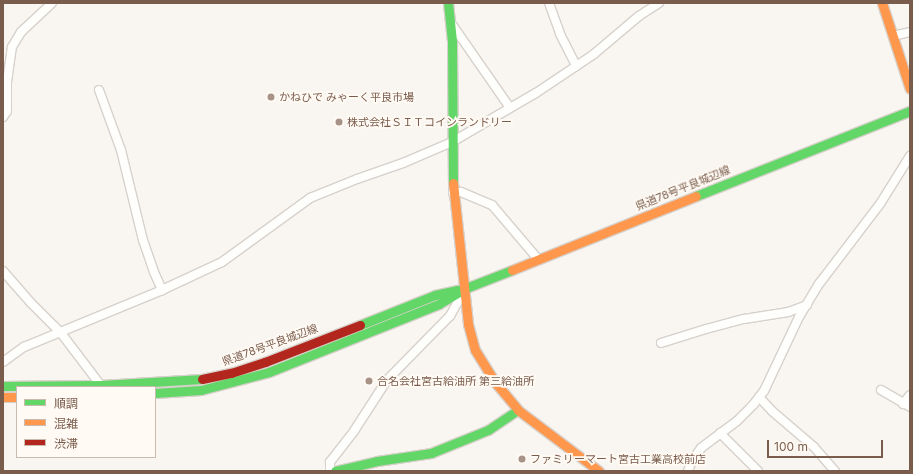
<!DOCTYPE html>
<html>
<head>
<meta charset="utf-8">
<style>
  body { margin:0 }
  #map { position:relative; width:913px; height:474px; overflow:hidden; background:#f9f5f0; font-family:Inter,"Noto Sans JP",sans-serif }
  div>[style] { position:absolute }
  .roads { filter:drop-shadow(1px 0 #d7d1cb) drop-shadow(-1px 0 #d7d1cb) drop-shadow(0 1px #d7d1cb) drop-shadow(0 -1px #d7d1cb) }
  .street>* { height:8px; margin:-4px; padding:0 4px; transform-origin:4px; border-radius:4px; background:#fefefd }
  .fast>* { height:9px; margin:-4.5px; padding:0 4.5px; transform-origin:4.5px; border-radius:4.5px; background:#63d668 }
  .slow>* { height:9px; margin:-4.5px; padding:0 4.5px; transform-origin:4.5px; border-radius:4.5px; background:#ff974d }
  .jam>* { height:9px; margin:-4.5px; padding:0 4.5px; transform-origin:4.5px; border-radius:4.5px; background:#b3261e }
  .dots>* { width:11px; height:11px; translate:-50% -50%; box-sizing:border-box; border:2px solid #fffaf3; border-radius:50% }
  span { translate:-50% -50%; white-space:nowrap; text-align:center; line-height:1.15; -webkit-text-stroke:3.5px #fffaf3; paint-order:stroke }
  .poi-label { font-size:11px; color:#7a5c4d }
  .left { translate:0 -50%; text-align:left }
  .street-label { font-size:11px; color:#7a5c4d }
  .frame { position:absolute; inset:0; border:4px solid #7a5c4d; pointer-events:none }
  .legend { position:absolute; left:16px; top:386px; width:140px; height:72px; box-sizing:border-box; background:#fffaf3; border:1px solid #cabbb1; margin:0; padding:5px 7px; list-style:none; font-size:12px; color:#7a5c4d }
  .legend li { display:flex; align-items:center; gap:8px; height:20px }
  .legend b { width:20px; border:1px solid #cabbb1 }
  .scale { position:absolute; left:767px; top:440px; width:116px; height:18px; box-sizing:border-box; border:2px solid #7a5c4d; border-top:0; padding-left:5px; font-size:12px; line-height:14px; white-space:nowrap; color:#7a5c4d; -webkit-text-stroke:3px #fffaf3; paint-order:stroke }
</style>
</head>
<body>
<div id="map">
  <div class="roads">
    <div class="street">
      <i style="left:549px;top:3px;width:33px;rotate:70deg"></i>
      <i style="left:560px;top:34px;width:36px;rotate:63deg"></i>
      <i style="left:451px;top:23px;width:103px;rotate:55.2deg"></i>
      <i style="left:893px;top:36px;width:17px;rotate:-13deg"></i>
      <i style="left:99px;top:90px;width:64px;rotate:69.9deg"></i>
      <i style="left:121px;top:150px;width:93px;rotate:76.3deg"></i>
      <i style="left:143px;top:240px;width:34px;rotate:71deg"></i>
      <i style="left:154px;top:272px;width:20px;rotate:66deg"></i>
      <i style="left:3px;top:117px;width:7px;rotate:-56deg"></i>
      <i style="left:7px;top:111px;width:29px;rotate:-90deg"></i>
      <i style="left:7px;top:82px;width:35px;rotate:-82deg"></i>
      <i style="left:12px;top:47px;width:17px;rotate:-59deg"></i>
      <i style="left:21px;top:32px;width:42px;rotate:-43.1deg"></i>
      <i style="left:453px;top:193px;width:8px;rotate:-7deg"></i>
      <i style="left:461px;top:192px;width:34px;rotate:23deg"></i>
      <i style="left:492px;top:205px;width:71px;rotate:49.6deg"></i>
      <i style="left:3px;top:271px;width:43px;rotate:48.8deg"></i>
      <i style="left:31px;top:303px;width:42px;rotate:45deg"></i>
      <i style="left:61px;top:333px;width:68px;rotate:52.8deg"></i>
      <i style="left:661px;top:343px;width:47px;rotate:-17.3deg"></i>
      <i style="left:706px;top:329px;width:39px;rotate:-15deg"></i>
      <i style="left:744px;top:319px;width:45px;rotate:-9deg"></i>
      <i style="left:788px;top:312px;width:20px;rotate:-20deg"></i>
      <i style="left:3px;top:362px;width:26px;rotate:-36deg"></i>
      <i style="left:24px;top:347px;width:149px;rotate:-22.4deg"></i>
      <i style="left:162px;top:290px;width:66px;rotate:-25deg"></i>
      <i style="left:222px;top:262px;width:109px;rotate:-36deg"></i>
      <i style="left:310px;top:198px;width:51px;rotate:-22deg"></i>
      <i style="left:357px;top:179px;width:49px;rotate:-19.2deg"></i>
      <i style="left:403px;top:163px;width:53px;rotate:-23.2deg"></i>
      <i style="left:452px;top:142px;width:97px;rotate:-30.3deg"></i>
      <i style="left:536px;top:93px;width:70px;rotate:-33.9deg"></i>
      <i style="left:594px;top:54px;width:59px;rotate:-40.2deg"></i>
      <i style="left:639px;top:16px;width:24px;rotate:-33deg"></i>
      <i style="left:881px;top:390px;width:34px;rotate:30deg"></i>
      <i style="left:759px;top:397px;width:19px;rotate:47deg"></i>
      <i style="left:772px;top:411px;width:55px;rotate:40.6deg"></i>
      <i style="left:814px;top:447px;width:32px;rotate:49deg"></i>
      <i style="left:903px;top:404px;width:11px;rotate:-52deg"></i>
      <i style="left:720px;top:433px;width:54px;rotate:45deg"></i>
      <i style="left:330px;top:471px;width:9px;rotate:-90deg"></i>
      <i style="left:330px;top:462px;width:39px;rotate:-52deg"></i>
      <i style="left:354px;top:431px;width:61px;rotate:-57.1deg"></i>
      <i style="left:387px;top:380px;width:90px;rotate:-45.5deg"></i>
      <i style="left:450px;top:316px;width:29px;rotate:-61deg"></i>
      <i style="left:688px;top:471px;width:11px;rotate:-68deg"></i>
      <i style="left:692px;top:461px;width:16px;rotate:-55deg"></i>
      <i style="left:701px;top:448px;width:45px;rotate:-36.9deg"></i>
      <i style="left:737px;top:421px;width:23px;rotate:-45deg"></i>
      <i style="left:753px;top:405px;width:18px;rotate:-52deg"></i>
      <i style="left:764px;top:391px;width:82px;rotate:-64.7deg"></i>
      <i style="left:799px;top:317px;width:39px;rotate:-59deg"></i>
      <i style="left:819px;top:284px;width:101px;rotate:-52.7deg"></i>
      <i style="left:880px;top:204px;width:57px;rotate:-58deg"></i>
    </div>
    <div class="fast">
      <i style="left:448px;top:3px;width:38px;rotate:84deg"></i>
      <i style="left:452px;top:41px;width:142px;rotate:89.6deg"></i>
      <i style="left:696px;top:196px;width:230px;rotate:-21.7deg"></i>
      <i style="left:360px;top:325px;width:81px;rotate:-21.8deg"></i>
      <i style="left:435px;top:295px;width:23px;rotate:-13deg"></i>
      <i style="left:3px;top:386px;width:98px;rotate:-0.6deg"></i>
      <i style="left:101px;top:385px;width:101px;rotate:-3.4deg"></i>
      <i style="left:155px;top:393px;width:46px;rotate:-3.7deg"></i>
      <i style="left:201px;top:390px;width:70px;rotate:-14.8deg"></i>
      <i style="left:269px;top:372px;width:183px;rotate:-21.8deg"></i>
      <i style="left:439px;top:304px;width:31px;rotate:-31deg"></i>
      <i style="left:466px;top:288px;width:49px;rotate:-21.4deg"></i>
      <i style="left:335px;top:471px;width:43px;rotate:-13.4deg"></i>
      <i style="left:377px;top:461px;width:55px;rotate:-8.4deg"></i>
      <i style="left:431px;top:453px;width:61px;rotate:-22deg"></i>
      <i style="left:488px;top:430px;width:36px;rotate:-34deg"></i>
    </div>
    <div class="slow">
      <i style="left:882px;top:3px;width:90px;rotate:72deg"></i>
      <i style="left:453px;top:183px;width:142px;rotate:83.9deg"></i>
      <i style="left:468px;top:324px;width:27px;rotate:75deg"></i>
      <i style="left:475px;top:350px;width:36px;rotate:58deg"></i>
      <i style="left:494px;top:381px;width:38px;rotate:50deg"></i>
      <i style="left:518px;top:410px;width:101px;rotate:37deg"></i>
      <i style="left:512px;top:270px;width:198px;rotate:-21.9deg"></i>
      <i style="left:3px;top:397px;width:14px"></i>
    </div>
    <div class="jam">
      <i style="left:202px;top:379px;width:30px;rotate:-12deg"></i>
      <i style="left:231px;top:373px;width:36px;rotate:-18deg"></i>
      <i style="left:265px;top:362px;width:102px;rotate:-21.3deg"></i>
    </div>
  </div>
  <div class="dots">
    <i style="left:271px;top:97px;background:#a69286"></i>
    <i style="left:339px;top:122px;background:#a69286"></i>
    <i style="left:369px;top:381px;background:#a69286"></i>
    <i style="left:522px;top:459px;background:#a69286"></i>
  </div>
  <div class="poi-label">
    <span class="left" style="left:279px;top:97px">かねひで みゃーく平良市場</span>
    <span class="left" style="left:347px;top:122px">株式会社ＳＩＴコインランドリー</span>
    <span class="left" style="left:377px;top:381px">合名会社宮古給油所 第三給油所</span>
    <span class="left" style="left:530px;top:459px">ファミリーマート宮古工業高校前店</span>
  </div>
  <div class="street-label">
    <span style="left:683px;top:188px;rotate:-22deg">県道78号平良城辺線</span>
    <span style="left:270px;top:345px;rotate:-20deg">県道78号平良城辺線</span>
  </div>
  <div class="frame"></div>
  <ul class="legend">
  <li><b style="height:5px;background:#63d668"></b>順調</li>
  <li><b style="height:5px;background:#ff974d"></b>混雑</li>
  <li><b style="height:5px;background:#b3261e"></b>渋滞</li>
  </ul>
  <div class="scale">100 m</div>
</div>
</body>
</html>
